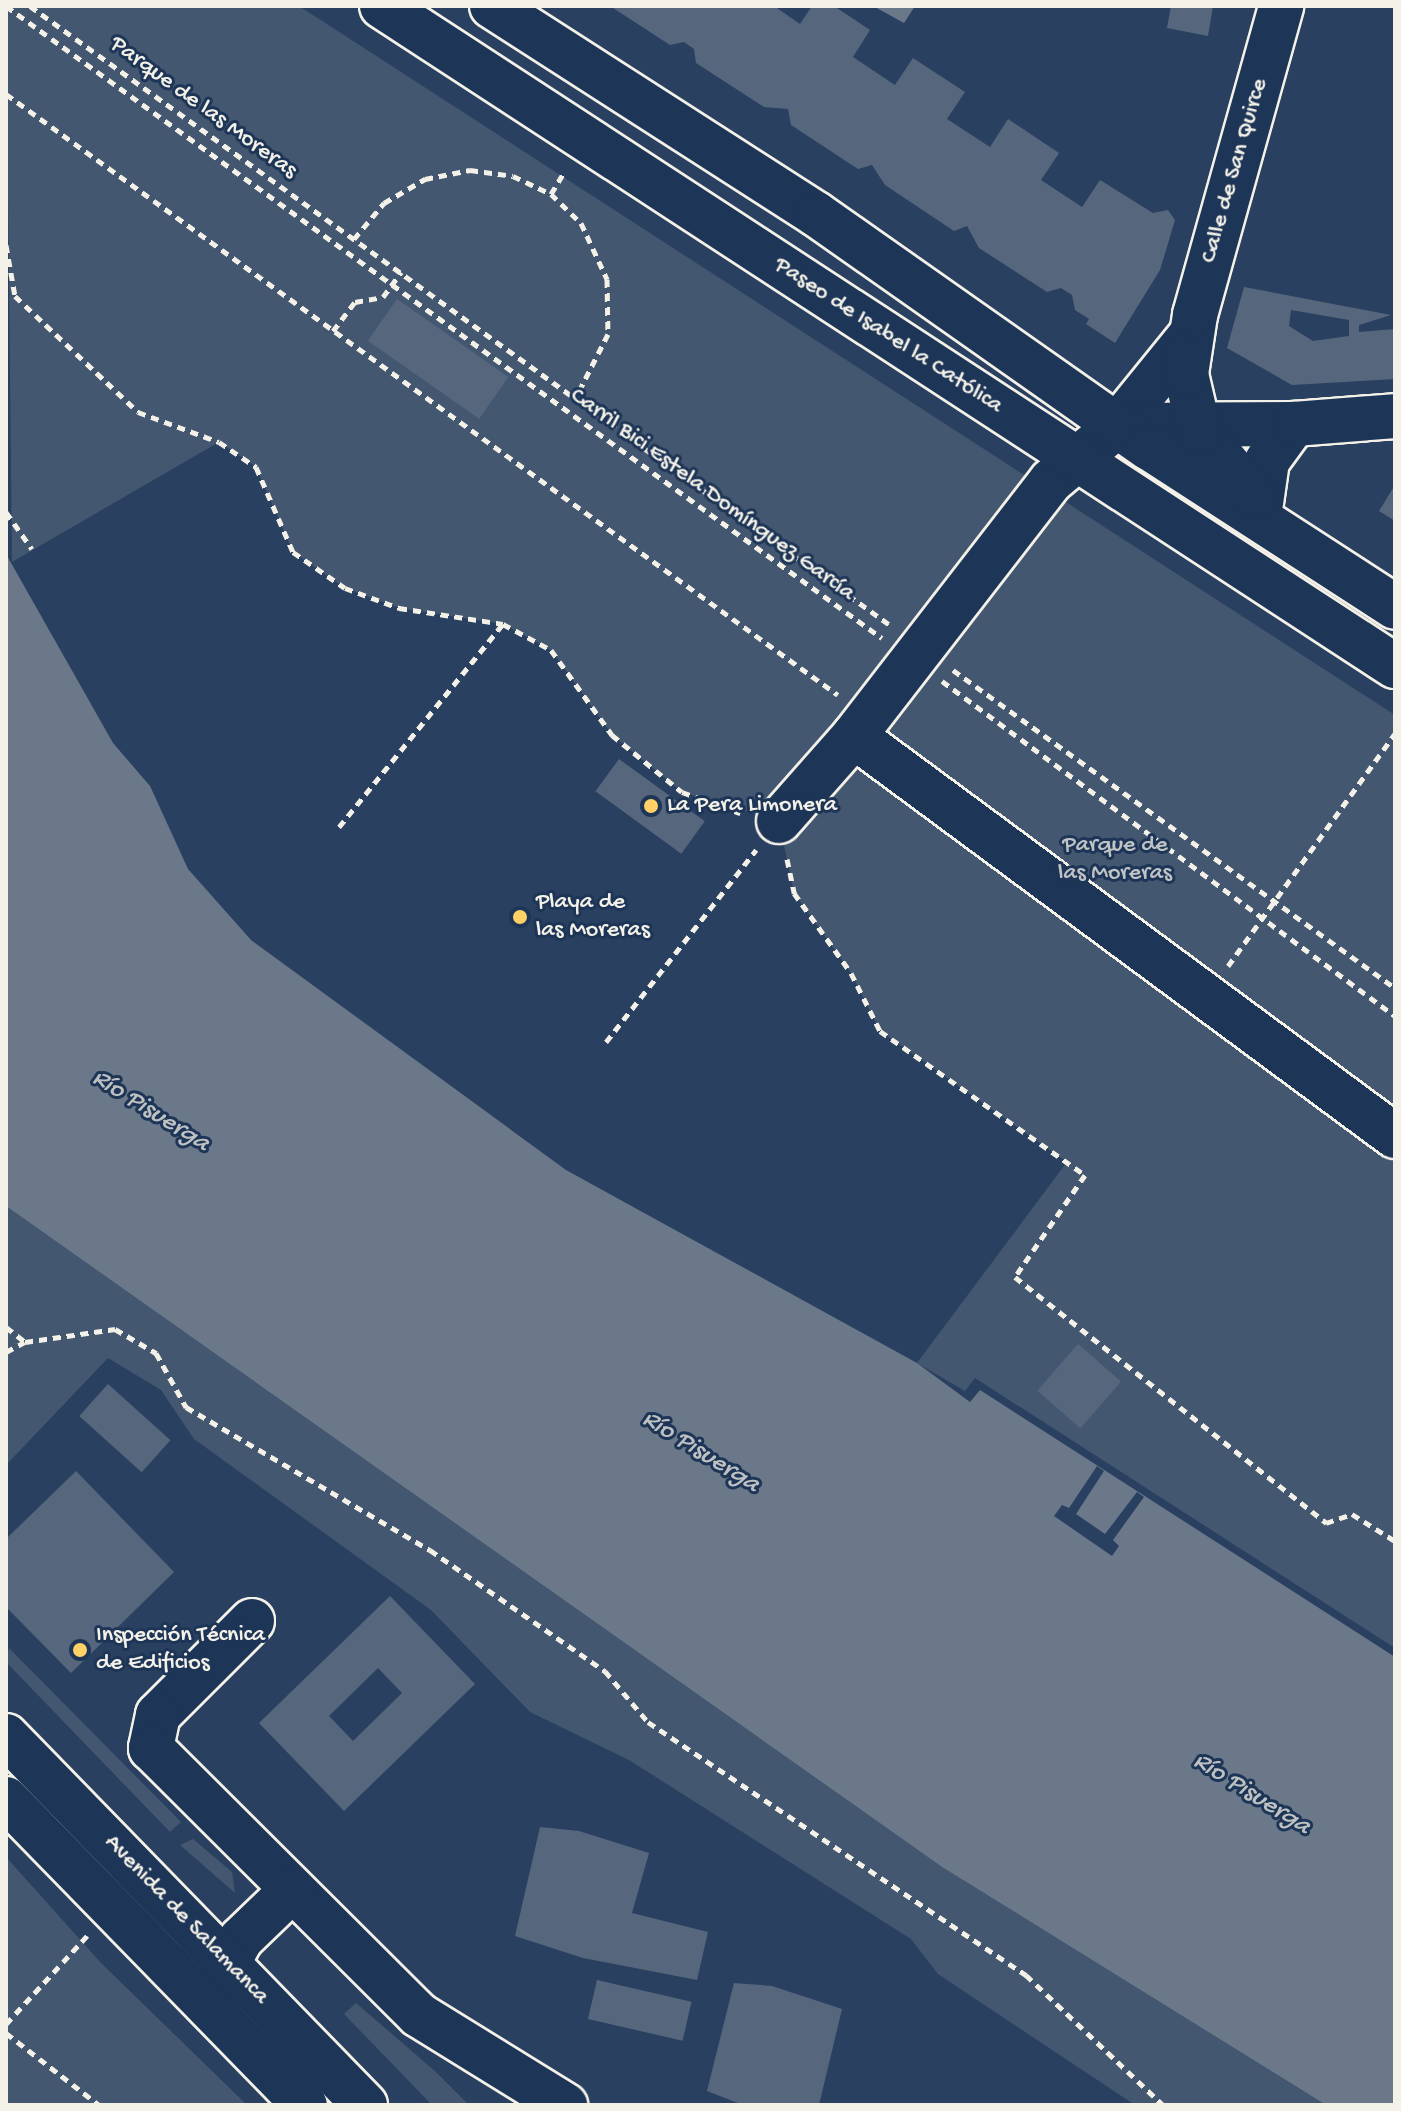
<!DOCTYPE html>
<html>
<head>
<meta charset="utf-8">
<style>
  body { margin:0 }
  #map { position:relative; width:1401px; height:2111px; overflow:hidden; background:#2a4060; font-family:"Gochi Hand",sans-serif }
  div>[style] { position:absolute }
  .green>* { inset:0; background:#445771 }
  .water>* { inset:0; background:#6a788a }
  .pier>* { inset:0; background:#2a4060 }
  .building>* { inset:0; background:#56677d; transform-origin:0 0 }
  .path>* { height:5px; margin-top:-2.5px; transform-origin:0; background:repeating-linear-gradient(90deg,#f4f1e8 0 8px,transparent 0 14px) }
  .roads { filter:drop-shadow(2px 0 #f4f1e8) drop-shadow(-2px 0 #f4f1e8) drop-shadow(0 2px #f4f1e8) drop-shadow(0 -2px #f4f1e8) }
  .minor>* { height:44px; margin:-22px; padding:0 22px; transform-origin:22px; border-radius:22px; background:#1d3557 }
  .major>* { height:44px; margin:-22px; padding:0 22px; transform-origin:22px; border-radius:22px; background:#1d3557 }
  .highway>* { height:44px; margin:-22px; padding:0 22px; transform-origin:22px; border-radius:22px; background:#1d3557 }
  .dots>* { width:22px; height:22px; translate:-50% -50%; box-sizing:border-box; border:4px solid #1d3557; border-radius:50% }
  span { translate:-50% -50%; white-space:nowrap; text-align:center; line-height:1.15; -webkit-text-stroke:6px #1d3557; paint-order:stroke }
  .street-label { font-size:24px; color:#f4f1e8 }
  .poi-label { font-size:24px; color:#f4f1e8 }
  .left { translate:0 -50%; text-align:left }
  .park-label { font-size:24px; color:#bfc3c4 }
  .water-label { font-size:26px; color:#bdc1c2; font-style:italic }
  .frame { position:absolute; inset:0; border:8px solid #f4f1e8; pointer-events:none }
</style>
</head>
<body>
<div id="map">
  <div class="green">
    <i style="clip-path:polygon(6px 6px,299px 6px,1395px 715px,1395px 1648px,975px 1378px,965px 1391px,917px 1363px,1067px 1162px,880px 1031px,851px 973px,794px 893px,779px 821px,682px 792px,612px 735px,551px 650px,503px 624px,399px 608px,345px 588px,293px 552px,256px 467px,219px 442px,12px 562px)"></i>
    <i style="clip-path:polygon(6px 1206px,942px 1867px,1326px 2105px,1135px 2105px,938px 1974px,911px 1939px,629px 1760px,530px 1712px,431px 1610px,194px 1439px,161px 1390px,108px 1358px,6px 1465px)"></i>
    <i style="clip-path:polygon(9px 1648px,181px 1822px,170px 1832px,6px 1662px)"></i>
    <i style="clip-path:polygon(193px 1839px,232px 1872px,235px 1893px,180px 1845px)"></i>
    <i style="clip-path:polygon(6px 1857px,101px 1963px,247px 2105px,6px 2105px)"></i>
    <i style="clip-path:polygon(356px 2003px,436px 2072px,469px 2105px,432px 2105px,344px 2014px)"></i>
  </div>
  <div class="water">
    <i style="clip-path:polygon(873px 6px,915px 6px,904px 23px)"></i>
    <i style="clip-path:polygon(6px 554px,113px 743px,150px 786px,188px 869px,251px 940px,566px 1170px,917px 1363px,970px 1402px,980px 1390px,1395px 1657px,1395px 2105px,1326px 2105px,942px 1867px,6px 1206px)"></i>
  </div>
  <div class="pier">
    <i style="clip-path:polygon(1097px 1466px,1104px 1471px,1076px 1514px,1105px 1534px,1137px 1492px,1144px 1497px,1113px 1540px,1119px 1546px,1112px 1556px,1054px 1516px,1062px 1505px,1069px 1508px)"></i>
  </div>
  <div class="building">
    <i style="clip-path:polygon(610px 6px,774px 6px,800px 24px,812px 6px,834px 6px,870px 30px,853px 57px,895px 85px,913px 58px,942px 77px,965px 92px,947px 119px,990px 147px,1008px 119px,1059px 153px,1041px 180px,1082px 207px,1100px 180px,1153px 213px,1168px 210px,1175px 220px,1160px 270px,1115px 343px,1086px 324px,1089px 319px,1075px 310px,1072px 295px,1061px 288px,1047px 292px,979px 248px,967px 226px,954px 231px,885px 185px,872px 165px,858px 169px,791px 125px,788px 109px,764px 107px,696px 63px,694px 49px,684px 42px,670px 45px)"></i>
    <i style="clip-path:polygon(1171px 6px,1213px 6px,1208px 36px,1167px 28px)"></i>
    <i style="clip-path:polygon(evenodd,1244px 287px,1391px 315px,1359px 325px,1359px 332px,1395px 329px,1395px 379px,1292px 385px,1227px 348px,1244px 287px,1291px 310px,1349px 320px,1349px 336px,1313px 341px,1289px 326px,1291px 310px)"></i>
    <i style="left:397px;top:299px;width:136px;height:51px;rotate:35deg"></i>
    <i style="clip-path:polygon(1395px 485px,1395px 521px,1379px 511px)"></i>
    <i style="left:619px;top:759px;width:106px;height:40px;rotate:36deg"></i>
    <i style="left:1078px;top:1344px;width:57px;height:62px;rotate:41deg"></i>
    <i style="left:108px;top:1384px;width:84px;height:43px;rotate:42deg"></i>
    <i style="clip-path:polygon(76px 1471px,174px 1572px,71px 1673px,6px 1607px,6px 1539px)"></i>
    <i style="clip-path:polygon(evenodd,390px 1596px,475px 1684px,344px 1811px,259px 1723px,390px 1596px,378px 1668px,402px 1693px,353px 1741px,329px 1716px,378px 1668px)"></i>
    <i style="clip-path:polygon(540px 1827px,579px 1831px,649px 1853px,632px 1913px,708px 1932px,697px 1980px,583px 1958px,515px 1936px)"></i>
    <i style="left:597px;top:1980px;width:97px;height:40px;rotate:13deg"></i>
    <i style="clip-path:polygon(734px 1983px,772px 1986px,842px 2009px,819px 2105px,743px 2105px,707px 2091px)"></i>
  </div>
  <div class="path">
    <i style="left:6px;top:6px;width:1080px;rotate:35.81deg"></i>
    <i style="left:30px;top:6px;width:1060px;rotate:35.75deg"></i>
    <i style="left:6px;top:94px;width:1026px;rotate:35.84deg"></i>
    <i style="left:551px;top:194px;width:27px;rotate:-59deg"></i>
    <i style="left:354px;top:239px;width:47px;rotate:-50.2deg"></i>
    <i style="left:384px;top:203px;width:48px;rotate:-30.3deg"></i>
    <i style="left:425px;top:179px;width:46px;rotate:-11.3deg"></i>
    <i style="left:470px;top:170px;width:43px;rotate:7.9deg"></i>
    <i style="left:513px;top:176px;width:42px;rotate:25.3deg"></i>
    <i style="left:551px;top:194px;width:42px;rotate:44deg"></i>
    <i style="left:581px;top:223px;width:62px;rotate:65.1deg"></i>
    <i style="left:607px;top:279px;width:55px;rotate:89deg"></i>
    <i style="left:608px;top:334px;width:73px;rotate:116.9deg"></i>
    <i style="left:6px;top:245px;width:52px;rotate:80deg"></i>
    <i style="left:15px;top:296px;width:169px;rotate:43.3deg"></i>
    <i style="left:138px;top:412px;width:86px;rotate:20.3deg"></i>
    <i style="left:219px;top:442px;width:45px;rotate:34deg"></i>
    <i style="left:256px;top:467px;width:93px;rotate:66.5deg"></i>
    <i style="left:293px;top:552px;width:63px;rotate:34.7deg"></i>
    <i style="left:345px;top:588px;width:58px;rotate:20.3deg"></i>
    <i style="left:399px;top:608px;width:105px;rotate:8.7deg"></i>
    <i style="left:503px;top:624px;width:55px;rotate:28.4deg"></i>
    <i style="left:551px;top:650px;width:105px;rotate:54.3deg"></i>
    <i style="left:612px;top:735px;width:90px;rotate:39.2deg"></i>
    <i style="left:682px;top:792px;width:62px;rotate:19.9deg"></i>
    <i style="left:333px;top:331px;width:36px;rotate:-53deg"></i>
    <i style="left:355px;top:302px;width:28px;rotate:-10deg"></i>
    <i style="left:383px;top:297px;width:31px;rotate:-54deg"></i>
    <i style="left:6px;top:512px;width:45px;rotate:54.9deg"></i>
    <i style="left:953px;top:670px;width:545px;rotate:35.73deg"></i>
    <i style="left:942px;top:681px;width:563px;rotate:36.48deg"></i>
    <i style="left:339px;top:827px;width:261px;rotate:-51.1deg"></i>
    <i style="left:787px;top:859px;width:35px;rotate:78deg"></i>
    <i style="left:794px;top:893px;width:98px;rotate:54.5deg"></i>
    <i style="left:851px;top:973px;width:65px;rotate:63.4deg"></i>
    <i style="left:880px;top:1031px;width:251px;rotate:35.1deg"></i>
    <i style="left:1085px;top:1175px;width:124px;rotate:124.5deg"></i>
    <i style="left:1015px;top:1277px;width:397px;rotate:38.3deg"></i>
    <i style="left:1326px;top:1523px;width:28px;rotate:-19deg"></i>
    <i style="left:1352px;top:1514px;width:51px;rotate:32.1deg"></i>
    <i style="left:1228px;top:966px;width:286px;rotate:-54.3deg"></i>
    <i style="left:606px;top:1042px;width:244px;rotate:-52deg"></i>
    <i style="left:6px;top:1327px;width:24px;rotate:38deg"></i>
    <i style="left:6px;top:1352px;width:21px;rotate:-28deg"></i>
    <i style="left:25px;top:1342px;width:91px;rotate:-8.2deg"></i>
    <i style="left:115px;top:1329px;width:48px;rotate:30.3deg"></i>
    <i style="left:156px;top:1353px;width:62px;rotate:60.9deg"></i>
    <i style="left:186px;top:1407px;width:283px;rotate:30.4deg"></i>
    <i style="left:430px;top:1550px;width:213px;rotate:34.7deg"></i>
    <i style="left:605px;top:1671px;width:67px;rotate:49.9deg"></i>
    <i style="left:648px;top:1722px;width:455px;rotate:33.8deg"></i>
    <i style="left:1026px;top:1975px;width:189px;rotate:43.5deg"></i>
    <i style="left:6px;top:2024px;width:120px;rotate:-47.4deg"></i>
    <i style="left:6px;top:2033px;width:118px;rotate:37.7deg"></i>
  </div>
  <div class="roads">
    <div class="minor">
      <i style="left:1190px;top:336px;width:114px;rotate:129deg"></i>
      <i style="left:1118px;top:425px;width:87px;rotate:140.1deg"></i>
      <i style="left:1051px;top:481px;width:322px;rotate:127.7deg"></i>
      <i style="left:854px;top:736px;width:673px;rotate:36.48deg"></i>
      <i style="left:1118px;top:425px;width:176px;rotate:-0.3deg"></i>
      <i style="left:1261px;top:503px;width:42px;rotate:-81.9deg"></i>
      <i style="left:1267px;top:461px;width:46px;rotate:-53.9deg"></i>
      <i style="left:1294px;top:424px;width:101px;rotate:-4.5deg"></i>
      <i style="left:779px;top:821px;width:113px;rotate:-48.6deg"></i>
      <i style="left:252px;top:1621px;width:133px;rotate:135deg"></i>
      <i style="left:158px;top:1715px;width:34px;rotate:102deg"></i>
      <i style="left:151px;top:1748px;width:378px;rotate:44.9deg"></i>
      <i style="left:419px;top:2015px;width:172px;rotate:31.7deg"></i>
      <i style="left:209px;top:1997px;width:66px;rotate:-61.1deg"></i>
      <i style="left:241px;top:1939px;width:71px;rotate:-43.9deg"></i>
    </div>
    <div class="major">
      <i style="left:382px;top:6px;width:1209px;rotate:33.09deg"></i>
      <i style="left:492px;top:6px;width:385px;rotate:32.7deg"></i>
      <i style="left:816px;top:214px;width:406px;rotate:35.1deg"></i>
      <i style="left:1148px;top:447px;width:294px;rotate:32.9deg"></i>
      <i style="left:1256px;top:498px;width:89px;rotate:-130deg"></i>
      <i style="left:1199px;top:430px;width:57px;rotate:-103.1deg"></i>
      <i style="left:1186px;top:374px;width:60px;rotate:-81.3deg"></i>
      <i style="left:1195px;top:315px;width:321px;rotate:-74.4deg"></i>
    </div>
    <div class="highway">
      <i style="left:6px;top:1736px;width:515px;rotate:45.79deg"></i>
      <i style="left:6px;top:1799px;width:428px;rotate:45.7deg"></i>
    </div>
  </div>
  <div class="dots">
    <i style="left:651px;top:806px;background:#ffd166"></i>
    <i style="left:520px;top:917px;background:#ffd166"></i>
    <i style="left:80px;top:1650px;background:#ffd166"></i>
  </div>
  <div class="street-label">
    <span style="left:203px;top:108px;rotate:36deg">Parque de las Moreras</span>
    <span style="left:1235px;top:171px;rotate:-74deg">Calle de San Quirce</span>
    <span style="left:888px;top:336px;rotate:33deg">Paseo de Isabel la Católica</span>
    <span style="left:712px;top:495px;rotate:36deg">Carril Bici Estela Domínguez García</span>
    <span style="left:186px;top:1920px;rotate:46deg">Avenida de Salamanca</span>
  </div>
  <div class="poi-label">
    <span class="left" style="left:667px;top:806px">La Pera Limonera</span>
    <span class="left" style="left:536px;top:917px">Playa de<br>las Moreras</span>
    <span class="left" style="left:96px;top:1650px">Inspección Técnica<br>de Edificios</span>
  </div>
  <div class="park-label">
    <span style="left:1115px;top:860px">Parque de<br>las Moreras</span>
  </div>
  <div class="water-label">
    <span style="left:150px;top:1112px;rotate:32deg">Río Pisuerga</span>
    <span style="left:700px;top:1453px;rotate:32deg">Río Pisuerga</span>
    <span style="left:1251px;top:1795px;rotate:32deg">Río Pisuerga</span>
  </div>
  <div class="frame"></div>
</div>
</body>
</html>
